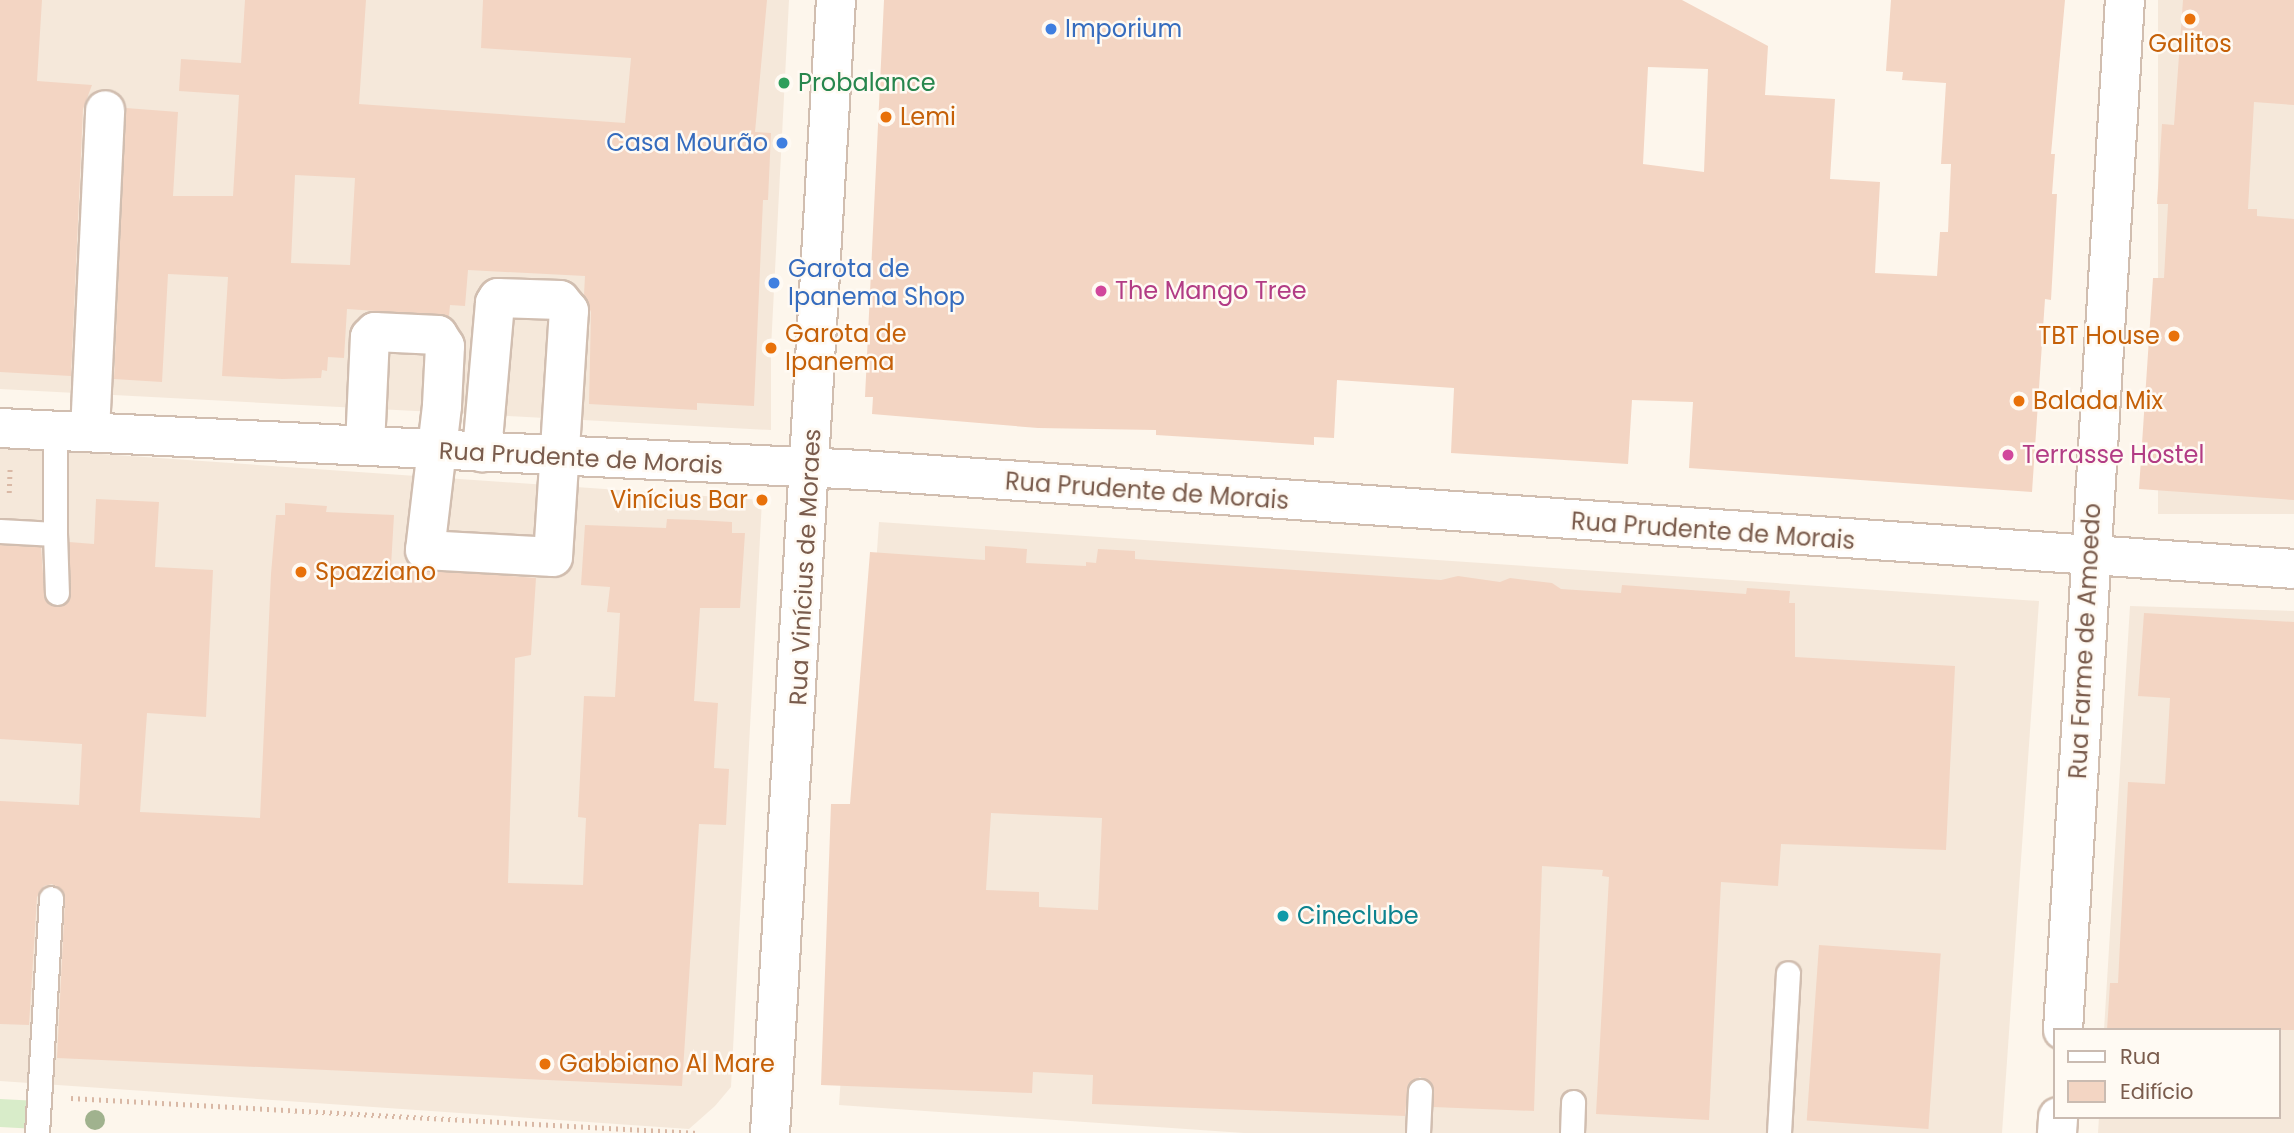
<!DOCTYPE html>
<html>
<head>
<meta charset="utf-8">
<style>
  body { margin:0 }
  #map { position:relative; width:2294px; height:1133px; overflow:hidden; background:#fdf6ec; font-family:Poppins,sans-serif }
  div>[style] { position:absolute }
  .residential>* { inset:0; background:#f5e8da; transform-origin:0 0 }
  .green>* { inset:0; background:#d8ecc9; transform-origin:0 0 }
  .building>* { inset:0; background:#f3d5c3; transform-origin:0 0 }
  .path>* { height:4.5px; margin-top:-2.25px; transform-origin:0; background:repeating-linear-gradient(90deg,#d9b8a5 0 2px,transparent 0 7px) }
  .roads { filter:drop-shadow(2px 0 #d1beb0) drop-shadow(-2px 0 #d1beb0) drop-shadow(0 2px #d1beb0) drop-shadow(0 -2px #d1beb0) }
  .service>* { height:23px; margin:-11.5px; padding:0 11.5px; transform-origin:11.5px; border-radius:11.5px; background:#fff }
  .minor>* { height:38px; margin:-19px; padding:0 19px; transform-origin:19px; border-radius:19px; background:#fff }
  .secondary>* { height:38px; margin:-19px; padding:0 19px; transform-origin:19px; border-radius:19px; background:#fff }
  .trees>* { width:20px; height:20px; margin:-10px; border-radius:50%; background:#a0b28e }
  .dots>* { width:19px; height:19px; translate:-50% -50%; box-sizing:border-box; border:4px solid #fffaf3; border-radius:50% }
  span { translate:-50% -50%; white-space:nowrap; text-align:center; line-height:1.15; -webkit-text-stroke:5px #fffaf3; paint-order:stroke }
  .shop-label { font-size:24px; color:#366cbe }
  .left { translate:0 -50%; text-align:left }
  .right { translate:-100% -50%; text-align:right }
  .food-label { font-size:24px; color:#c56008 }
  .leisure-label { font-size:24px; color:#27864d }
  .hotel-label { font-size:24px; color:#b23c85 }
  .street-label { font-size:24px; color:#7a5c4d }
  .culture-label { font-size:24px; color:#0d838f }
  .legend { position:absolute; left:2053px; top:1028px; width:228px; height:91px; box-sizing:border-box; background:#fffaf3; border:2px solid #cabbb1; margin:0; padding:9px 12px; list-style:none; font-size:21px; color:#7a5c4d }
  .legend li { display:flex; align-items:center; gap:14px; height:35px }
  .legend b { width:35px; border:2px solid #cabbb1 }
</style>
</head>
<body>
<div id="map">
  <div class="residential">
    <i style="clip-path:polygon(0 0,789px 0,771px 348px,771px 430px,0 389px)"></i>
    <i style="left:2158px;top:0;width:136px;height:514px"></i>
    <i style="clip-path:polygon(0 447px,762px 500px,731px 1087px,715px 1106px,689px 1129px,0 1081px)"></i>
    <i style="clip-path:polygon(879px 522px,2039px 601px,2002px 1133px,1244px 1133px,839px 1105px)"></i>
    <i style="clip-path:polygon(2130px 606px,2294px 611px,2294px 1133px,2098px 1133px,2099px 1117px,2278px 1117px,2278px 1030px,2104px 1030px)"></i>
  </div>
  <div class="green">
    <i style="left:0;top:1099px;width:34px;height:28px;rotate:3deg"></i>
  </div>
  <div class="building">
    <i style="clip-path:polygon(0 0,42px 0,37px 81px,92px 85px,83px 109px,71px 376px,0 372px)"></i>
    <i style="clip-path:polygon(evenodd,245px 0,366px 0,359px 104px,625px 123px,631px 58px,481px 48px,483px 0,767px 0,755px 132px,771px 133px,768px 200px,763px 200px,754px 406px,697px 403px,697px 410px,589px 404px,591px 312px,584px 295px,585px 276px,468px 270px,465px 306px,450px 305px,449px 316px,347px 309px,344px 358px,328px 357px,327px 371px,322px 370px,321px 378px,282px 379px,222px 376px,228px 277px,168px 274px,162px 382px,114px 379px,126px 108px,178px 112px,173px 196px,233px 196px,239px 95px,179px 91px,181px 59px,241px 63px,245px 0,295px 175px,355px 178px,350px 265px,291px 263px,295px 175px)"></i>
    <i style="clip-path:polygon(evenodd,884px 0,1682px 0,1768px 46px,1765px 95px,1835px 99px,1830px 179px,1880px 182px,1875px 273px,1937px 276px,1940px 232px,1948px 232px,1951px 164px,1941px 164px,1946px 83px,1902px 80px,1903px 72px,1886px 71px,1891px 0,2065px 0,2051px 154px,2055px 154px,2052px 194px,2057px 194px,2051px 300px,2045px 299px,2032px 492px,1689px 468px,1693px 402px,1632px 400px,1628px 464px,1451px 453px,1454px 388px,1337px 380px,1334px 438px,1314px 437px,1314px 445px,1156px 435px,1156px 430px,1038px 428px,872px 414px,873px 397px,865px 397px,884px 0,1648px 67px,1708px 69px,1704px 172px,1643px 164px,1648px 67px)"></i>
    <i style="clip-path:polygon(2183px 0,2294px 0,2294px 105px,2254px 102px,2248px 209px,2257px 209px,2257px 216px,2294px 219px,2294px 500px,2139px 489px,2153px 278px,2164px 278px,2168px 204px,2157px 204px,2162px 124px,2174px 125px)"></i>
    <i style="clip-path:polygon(96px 499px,159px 502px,155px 567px,213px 570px,206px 717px,147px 713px,140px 812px,260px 818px,271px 574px,276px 515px,285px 515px,285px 503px,327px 506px,326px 512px,394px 515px,391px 566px,536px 578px,531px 655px,515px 658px,508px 883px,583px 885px,586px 818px,578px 817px,584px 696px,615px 697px,620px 613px,607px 612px,610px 587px,581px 585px,585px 525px,666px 528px,667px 519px,697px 520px,732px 522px,732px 533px,745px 533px,740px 608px,700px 608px,694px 701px,718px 703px,714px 768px,729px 769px,726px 825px,699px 824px,682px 1086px,57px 1058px,65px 899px,63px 891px,52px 884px,44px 886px,37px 897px,29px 1025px,0 1024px,0 801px,79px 805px,82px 744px,0 739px,0 545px,41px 547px,45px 600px,51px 606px,64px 605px,71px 593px,69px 542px,94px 544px)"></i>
    <i style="clip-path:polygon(evenodd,985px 546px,1027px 549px,1026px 563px,1086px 566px,1086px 562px,1096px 563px,1098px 549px,1135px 551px,1135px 559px,1441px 580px,1458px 576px,1500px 582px,1510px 578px,1552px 583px,1561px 589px,1621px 593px,1622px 585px,1746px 594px,1747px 588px,1790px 591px,1789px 603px,1795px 603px,1795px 657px,1955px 666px,1946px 850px,1781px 844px,1778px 886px,1721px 882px,1709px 1120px,1596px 1114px,1609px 877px,1602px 876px,1603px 870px,1542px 866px,1534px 1111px,1433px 1107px,1433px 1085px,1420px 1077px,1408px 1084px,1405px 1116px,1092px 1104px,1093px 1075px,1033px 1072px,1032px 1093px,821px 1085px,831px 804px,850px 804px,870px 552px,985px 560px,985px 546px,991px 813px,1102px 818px,1098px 910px,1039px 907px,1039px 892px,986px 890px,991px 813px)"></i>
    <i style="clip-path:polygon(2144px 613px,2294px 622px,2294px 1030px,2107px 1030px,2110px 983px,2118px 983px,2128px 782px,2165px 784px,2170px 698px,2138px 696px)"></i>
    <i style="left:1819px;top:945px;width:122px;height:176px;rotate:4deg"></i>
  </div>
  <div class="path">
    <i style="left:9px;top:493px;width:27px;rotate:-88deg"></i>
    <i style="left:71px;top:1098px;width:628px;rotate:3.2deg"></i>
  </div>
  <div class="roads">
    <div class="service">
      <i style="left:0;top:531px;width:55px;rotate:3.1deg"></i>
      <i style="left:55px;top:534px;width:104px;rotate:-90deg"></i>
      <i style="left:55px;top:534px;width:59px;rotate:88.1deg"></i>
      <i style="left:37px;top:1133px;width:235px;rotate:-86.6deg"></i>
      <i style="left:1418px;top:1133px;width:42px;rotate:-87.3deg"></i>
      <i style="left:1572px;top:1133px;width:31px;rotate:-88deg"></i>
      <i style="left:1779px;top:1133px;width:160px;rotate:-86.8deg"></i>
    </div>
    <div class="minor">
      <i style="left:90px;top:432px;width:322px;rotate:-87.3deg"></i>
      <i style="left:365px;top:446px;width:109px;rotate:-87.4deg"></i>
      <i style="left:370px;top:337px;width:7px;rotate:-45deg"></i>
      <i style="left:375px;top:332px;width:63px;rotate:2.7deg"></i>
      <i style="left:438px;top:335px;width:13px;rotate:58deg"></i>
      <i style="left:445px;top:346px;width:60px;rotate:92.9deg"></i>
      <i style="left:442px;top:406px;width:145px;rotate:96.7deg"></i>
      <i style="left:425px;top:550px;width:128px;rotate:3.1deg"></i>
      <i style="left:553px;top:557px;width:247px;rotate:-86.3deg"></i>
      <i style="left:569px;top:311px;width:14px;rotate:-129deg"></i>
      <i style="left:560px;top:300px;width:62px;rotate:-178.2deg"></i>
      <i style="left:498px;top:298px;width:6px;rotate:121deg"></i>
      <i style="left:495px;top:303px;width:150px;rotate:95deg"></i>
      <i style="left:2063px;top:1030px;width:1032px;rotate:-86.56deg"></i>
      <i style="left:770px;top:1133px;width:1135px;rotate:-86.67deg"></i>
      <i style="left:2057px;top:1133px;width:16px;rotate:-86deg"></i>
    </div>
    <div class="secondary">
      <i style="left:0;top:428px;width:862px;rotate:2.79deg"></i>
      <i style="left:861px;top:470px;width:1436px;rotate:3.95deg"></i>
    </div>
  </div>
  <div class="trees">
    <i style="left:95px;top:1120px"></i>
  </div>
  <div class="dots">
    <i style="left:2190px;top:19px;background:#e8710a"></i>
    <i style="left:1051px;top:29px;background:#3f7fe0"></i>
    <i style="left:784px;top:83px;background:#2e9e5b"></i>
    <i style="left:886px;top:117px;background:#e8710a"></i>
    <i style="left:782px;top:143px;background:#3f7fe0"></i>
    <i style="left:774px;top:283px;background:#3f7fe0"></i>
    <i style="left:1101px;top:291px;background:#d1479c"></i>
    <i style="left:2174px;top:336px;background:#e8710a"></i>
    <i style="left:771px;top:348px;background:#e8710a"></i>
    <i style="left:2019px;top:401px;background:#e8710a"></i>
    <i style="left:2008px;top:455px;background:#d1479c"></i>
    <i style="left:762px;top:500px;background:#e8710a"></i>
    <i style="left:301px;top:572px;background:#e8710a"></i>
    <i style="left:1283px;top:916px;background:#0f9aa8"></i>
    <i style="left:545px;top:1064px;background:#e8710a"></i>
  </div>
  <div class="shop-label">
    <span class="left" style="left:1065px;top:29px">Imporium</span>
    <span class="right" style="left:768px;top:143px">Casa Mourão</span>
    <span class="left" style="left:788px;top:283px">Garota de<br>Ipanema Shop</span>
  </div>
  <div class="food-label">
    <span style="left:2190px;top:44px">Galitos</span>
    <span class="left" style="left:900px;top:117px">Lemi</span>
    <span class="left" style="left:785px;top:348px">Garota de<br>Ipanema</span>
    <span class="right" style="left:2160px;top:336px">TBT House</span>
    <span class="left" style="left:2033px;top:401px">Balada Mix</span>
    <span class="right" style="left:748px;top:500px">Vinícius Bar</span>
    <span class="left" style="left:315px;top:572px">Spazziano</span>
    <span class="left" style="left:559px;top:1064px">Gabbiano Al Mare</span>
  </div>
  <div class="leisure-label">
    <span class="left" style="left:798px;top:83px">Probalance</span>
  </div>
  <div class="hotel-label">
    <span class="left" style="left:1115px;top:291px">The Mango Tree</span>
    <span class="left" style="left:2022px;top:455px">Terrasse Hostel</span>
  </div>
  <div class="street-label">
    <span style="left:581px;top:458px;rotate:3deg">Rua Prudente de Morais</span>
    <span style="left:1147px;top:491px;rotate:4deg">Rua Prudente de Morais</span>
    <span style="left:1713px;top:531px;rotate:4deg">Rua Prudente de Morais</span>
    <span style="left:805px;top:567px;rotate:-87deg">Rua Vinícius de Moraes</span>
    <span style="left:2085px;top:641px;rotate:-87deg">Rua Farme de Amoedo</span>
  </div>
  <div class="culture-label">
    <span class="left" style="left:1297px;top:916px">Cineclube</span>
  </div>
  <ul class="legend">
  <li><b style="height:9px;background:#fff"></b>Rua</li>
  <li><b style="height:19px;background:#f3d5c3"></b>Edifício</li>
  </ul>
</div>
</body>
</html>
